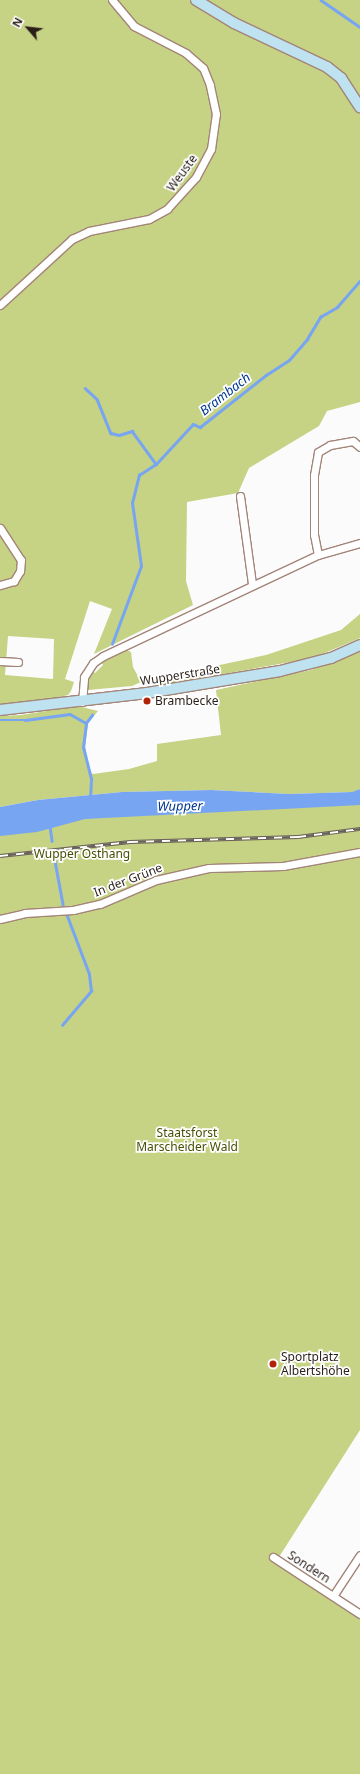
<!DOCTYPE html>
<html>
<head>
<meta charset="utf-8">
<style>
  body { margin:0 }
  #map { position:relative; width:360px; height:1774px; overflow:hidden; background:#fbfbfb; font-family:"Noto Sans",sans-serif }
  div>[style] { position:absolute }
  .green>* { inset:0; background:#c6d284 }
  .water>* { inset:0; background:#77a5f2 }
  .stream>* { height:2.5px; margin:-1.25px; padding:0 1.25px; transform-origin:1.25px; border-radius:1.25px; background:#77a5f2 }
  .roads { filter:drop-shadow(1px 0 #a38478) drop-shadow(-1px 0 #a38478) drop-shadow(0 1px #a38478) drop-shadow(0 -1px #a38478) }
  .street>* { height:7px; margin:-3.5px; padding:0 3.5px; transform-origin:3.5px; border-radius:3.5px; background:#fff }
  .secondary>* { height:10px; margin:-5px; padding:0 5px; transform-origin:5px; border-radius:5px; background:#bfe2f0 }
  .rail>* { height:4px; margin-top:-2px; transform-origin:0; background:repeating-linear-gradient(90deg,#fff 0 8px,#685f5c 0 16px); box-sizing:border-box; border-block:1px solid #685f5c }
  .dots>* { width:11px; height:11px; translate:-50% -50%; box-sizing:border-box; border:2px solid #fff; border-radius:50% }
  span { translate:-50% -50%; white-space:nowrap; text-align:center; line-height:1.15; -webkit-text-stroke:3.5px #fff; paint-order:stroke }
  .street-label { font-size:12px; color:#2a1e19 }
  .poi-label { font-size:12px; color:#2a1e19 }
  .left { translate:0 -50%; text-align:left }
  .park-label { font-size:12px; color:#484f02 }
  .water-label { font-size:13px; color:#00388f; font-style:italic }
  .north { position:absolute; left:8px; top:8px; width:40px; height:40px; -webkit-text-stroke:3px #fff; paint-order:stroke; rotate:298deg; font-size:11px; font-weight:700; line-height:16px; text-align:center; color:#2a1e19 }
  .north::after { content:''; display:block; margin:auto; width:14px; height:18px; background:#2a1e19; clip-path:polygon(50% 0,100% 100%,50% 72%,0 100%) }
</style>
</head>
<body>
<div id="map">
  <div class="green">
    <i style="clip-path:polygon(evenodd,0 0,360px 0,360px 402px,327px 411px,319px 426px,249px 468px,238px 493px,187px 502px,186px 581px,193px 605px,94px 654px,112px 609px,90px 601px,65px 679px,74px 682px,71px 691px,68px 695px,44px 701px,0 705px,0 0,8px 636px,54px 639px,53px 679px,5px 675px,8px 636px)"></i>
    <i style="clip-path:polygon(360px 614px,360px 638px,313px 658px,161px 685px,159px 678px,266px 655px,341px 630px)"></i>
    <i style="clip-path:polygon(125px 649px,131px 652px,133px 667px,141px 682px,132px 686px,88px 690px,88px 677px,92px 671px,95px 673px,103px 665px,101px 661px)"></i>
    <i style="clip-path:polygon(360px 650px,360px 789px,353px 792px,289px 794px,211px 790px,122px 792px,38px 800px,0 807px,0 716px,21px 715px,78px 706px,98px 711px,88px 723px,85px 747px,90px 772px,93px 774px,129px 769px,157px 761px,157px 744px,221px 735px,216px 690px,311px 670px)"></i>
    <i style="clip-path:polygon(360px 797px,360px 1430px,279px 1557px,273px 1561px,360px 1618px,360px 1774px,0 1774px,0 821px)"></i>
  </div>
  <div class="water">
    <i style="clip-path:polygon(360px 789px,360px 805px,85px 819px,37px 832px,0 836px,0 807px,38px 800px,122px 792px,211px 790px,289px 794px,352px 792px)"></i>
  </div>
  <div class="stream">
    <i style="left:321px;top:0;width:47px;rotate:34.7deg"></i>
    <i style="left:85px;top:388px;width:16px;rotate:43deg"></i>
    <i style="left:97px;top:399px;width:37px;rotate:68deg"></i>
    <i style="left:111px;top:433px;width:8px;rotate:14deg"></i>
    <i style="left:119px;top:435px;width:14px;rotate:-17deg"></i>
    <i style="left:132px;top:431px;width:41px;rotate:54deg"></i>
    <i style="left:112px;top:644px;width:83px;rotate:-69.6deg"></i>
    <i style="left:141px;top:566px;width:64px;rotate:-98.1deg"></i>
    <i style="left:132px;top:503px;width:29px;rotate:-76deg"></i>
    <i style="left:139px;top:475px;width:20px;rotate:-33deg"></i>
    <i style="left:156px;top:464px;width:54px;rotate:-47.2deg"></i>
    <i style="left:193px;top:424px;width:8px;rotate:23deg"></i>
    <i style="left:200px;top:427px;width:84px;rotate:-38.2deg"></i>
    <i style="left:266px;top:375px;width:27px;rotate:-33deg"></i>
    <i style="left:289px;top:360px;width:28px;rotate:-49deg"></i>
    <i style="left:307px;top:339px;width:26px;rotate:-59deg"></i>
    <i style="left:320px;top:317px;width:20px;rotate:-30deg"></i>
    <i style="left:337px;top:307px;width:35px;rotate:-49deg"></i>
    <i style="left:0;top:720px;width:25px"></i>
    <i style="left:25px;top:720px;width:45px;rotate:-7.6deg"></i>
    <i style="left:70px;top:714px;width:18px;rotate:29deg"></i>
    <i style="left:90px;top:799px;width:20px;rotate:-87deg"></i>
    <i style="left:91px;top:779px;width:32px;rotate:-104deg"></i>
    <i style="left:83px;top:748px;width:25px;rotate:-83deg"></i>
    <i style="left:86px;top:723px;width:10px;rotate:-53deg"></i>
    <i style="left:50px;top:826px;width:15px;rotate:82deg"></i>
    <i style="left:55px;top:861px;width:44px;rotate:79.5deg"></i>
    <i style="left:62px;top:1025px;width:45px;rotate:-49.5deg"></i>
    <i style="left:91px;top:991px;width:17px;rotate:-97deg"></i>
    <i style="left:89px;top:974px;width:62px;rotate:-110.8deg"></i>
  </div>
  <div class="roads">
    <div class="street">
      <i style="left:0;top:305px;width:98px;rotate:-42.5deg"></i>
      <i style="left:72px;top:239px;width:19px;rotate:-25deg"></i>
      <i style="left:89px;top:231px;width:61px;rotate:-11.3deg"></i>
      <i style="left:149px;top:219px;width:21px;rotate:-29deg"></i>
      <i style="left:167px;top:209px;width:43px;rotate:-47.8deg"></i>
      <i style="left:196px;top:177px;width:32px;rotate:-62deg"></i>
      <i style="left:211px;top:149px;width:35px;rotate:-82deg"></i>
      <i style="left:216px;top:114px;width:30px;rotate:-102deg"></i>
      <i style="left:210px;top:85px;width:18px;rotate:-112deg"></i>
      <i style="left:203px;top:68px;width:23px;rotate:-139deg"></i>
      <i style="left:186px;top:53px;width:59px;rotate:-152.6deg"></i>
      <i style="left:134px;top:26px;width:34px;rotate:-130deg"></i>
      <i style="left:240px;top:496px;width:89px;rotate:82.2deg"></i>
      <i style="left:0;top:528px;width:38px;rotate:57deg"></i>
      <i style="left:21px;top:560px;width:11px;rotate:95deg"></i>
      <i style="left:20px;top:571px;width:12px;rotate:121deg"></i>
      <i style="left:14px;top:581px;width:15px;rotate:164deg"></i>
      <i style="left:318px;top:555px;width:20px;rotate:-101deg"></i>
      <i style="left:314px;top:535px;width:60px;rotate:-90deg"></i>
      <i style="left:314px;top:475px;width:23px;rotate:-80deg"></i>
      <i style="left:318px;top:452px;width:14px;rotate:-30deg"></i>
      <i style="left:330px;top:445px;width:23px;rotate:-10deg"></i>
      <i style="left:353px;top:441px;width:9px;rotate:41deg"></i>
      <i style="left:0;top:661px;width:18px;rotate:3deg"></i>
      <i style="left:82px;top:702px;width:25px;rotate:-85deg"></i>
      <i style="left:84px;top:677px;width:17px;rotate:-57deg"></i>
      <i style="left:93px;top:663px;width:12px;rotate:-35deg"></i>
      <i style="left:103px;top:656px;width:238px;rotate:-25.2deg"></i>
      <i style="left:318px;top:555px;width:44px;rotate:-15.9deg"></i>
      <i style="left:0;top:919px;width:26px;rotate:-13deg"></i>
      <i style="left:25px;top:913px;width:48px;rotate:-3.6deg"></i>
      <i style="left:73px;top:910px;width:28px;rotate:-13deg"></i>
      <i style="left:100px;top:904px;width:61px;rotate:-23.2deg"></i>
      <i style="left:156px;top:880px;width:54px;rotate:-12.8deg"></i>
      <i style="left:209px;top:868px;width:74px;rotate:-1.5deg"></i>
      <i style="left:283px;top:866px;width:78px;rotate:-10.3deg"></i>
      <i style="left:273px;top:1557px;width:104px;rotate:33.2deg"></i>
      <i style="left:333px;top:1596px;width:49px;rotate:-56.6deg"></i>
    </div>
    <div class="secondary">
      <i style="left:196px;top:0;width:44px;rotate:31.2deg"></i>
      <i style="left:234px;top:23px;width:103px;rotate:25.3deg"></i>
      <i style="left:327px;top:67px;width:18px;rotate:38deg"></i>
      <i style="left:341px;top:78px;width:35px;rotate:57deg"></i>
      <i style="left:0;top:710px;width:148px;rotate:-6.6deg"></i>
      <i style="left:147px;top:693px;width:135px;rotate:-9.4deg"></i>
      <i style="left:280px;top:671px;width:53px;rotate:-14.3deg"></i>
      <i style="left:331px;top:658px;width:32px;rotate:-24deg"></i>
    </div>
  </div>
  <div class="rail">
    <i style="left:0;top:856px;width:131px;rotate:-6.1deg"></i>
    <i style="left:130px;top:842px;width:168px;rotate:-1.7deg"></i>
    <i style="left:298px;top:837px;width:63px;rotate:-7.4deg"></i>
  </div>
  <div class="dots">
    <i style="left:147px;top:701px;background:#b02304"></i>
    <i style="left:273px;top:1364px;background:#b02304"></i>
  </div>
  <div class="street-label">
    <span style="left:182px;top:173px;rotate:-54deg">Weuste</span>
    <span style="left:180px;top:675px;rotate:-9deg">Wupperstraße</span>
    <span style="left:128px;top:880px;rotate:-21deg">In der Grüne</span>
    <span style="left:309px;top:1567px;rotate:33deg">Sondern</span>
  </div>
  <div class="poi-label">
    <span class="left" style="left:155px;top:701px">Brambecke</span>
    <span class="left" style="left:281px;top:1364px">Sportplatz<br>Albertshöhe</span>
  </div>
  <div class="park-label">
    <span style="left:82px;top:854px">Wupper Osthang</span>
    <span style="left:187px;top:1140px">Staatsforst<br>Marscheider Wald</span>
  </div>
  <div class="water-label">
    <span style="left:225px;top:394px;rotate:-38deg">Brambach</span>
    <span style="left:180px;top:806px;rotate:-1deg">Wupper</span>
  </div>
  <div class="north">N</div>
</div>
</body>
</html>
